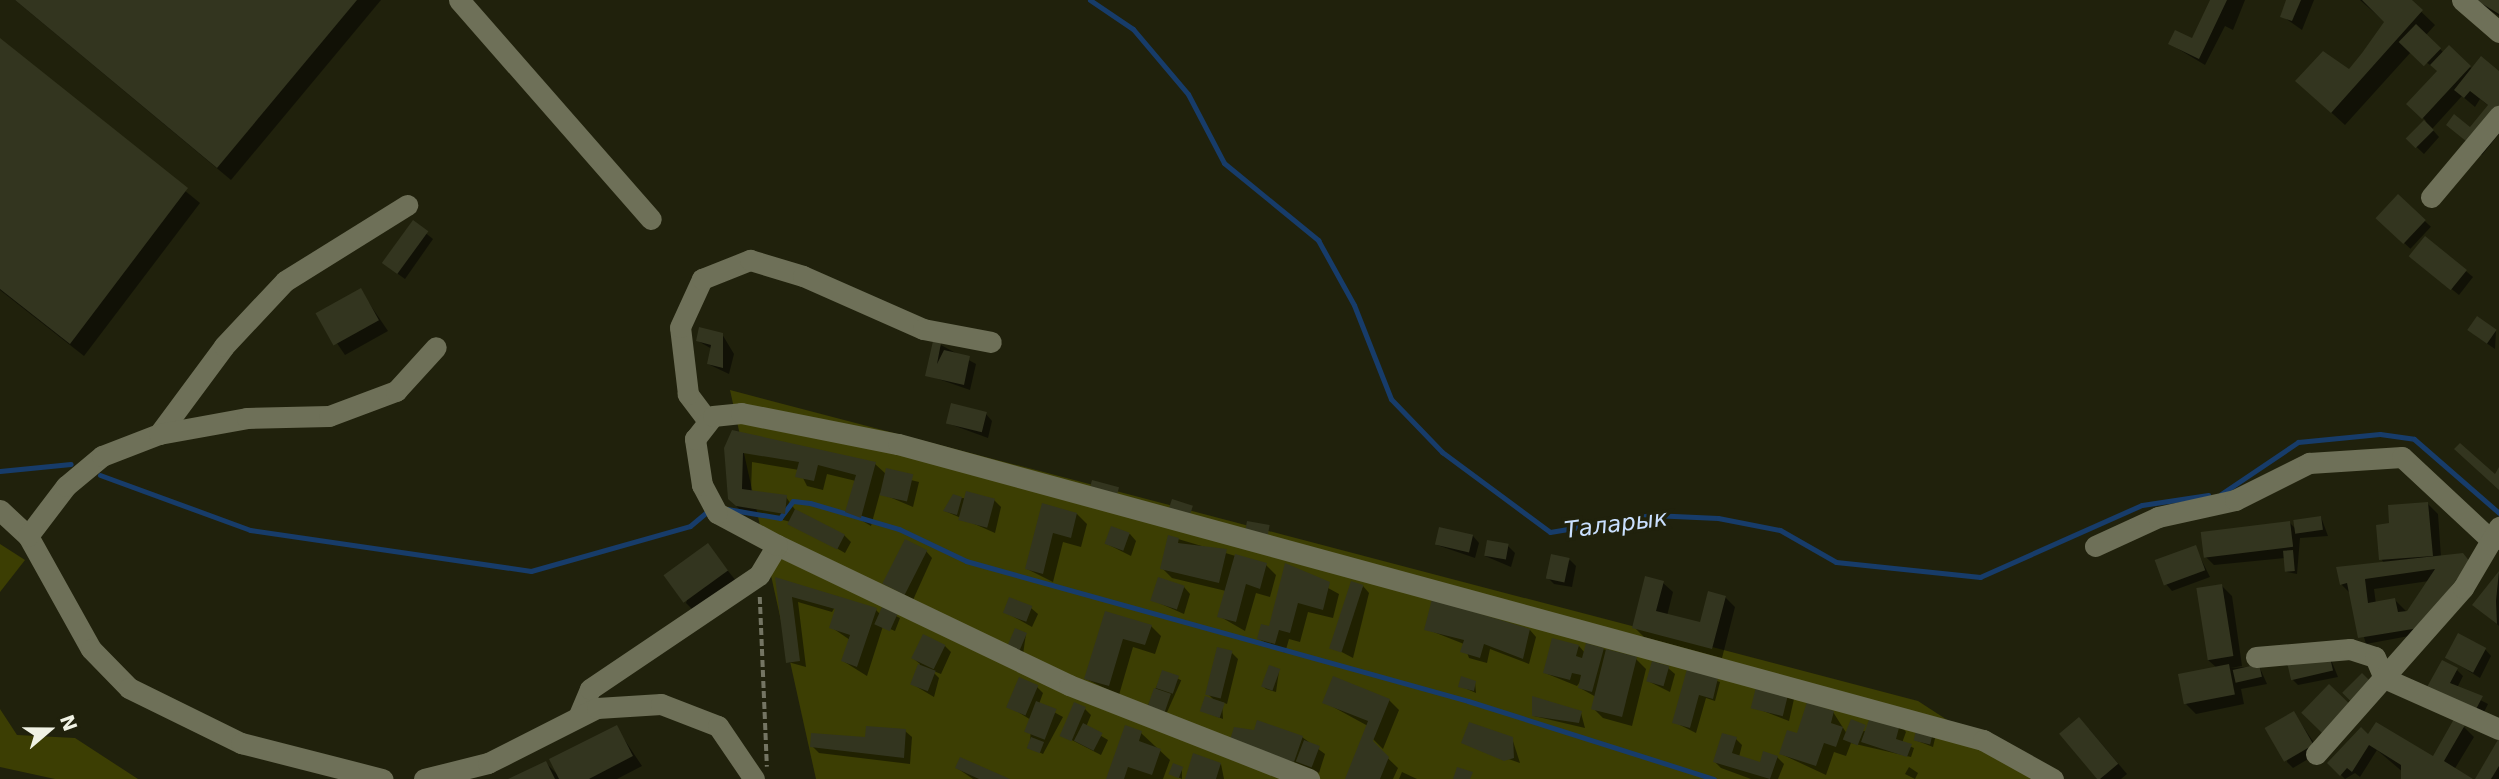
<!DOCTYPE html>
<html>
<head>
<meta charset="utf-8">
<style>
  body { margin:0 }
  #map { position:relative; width:2499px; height:779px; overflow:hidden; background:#20210c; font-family:"DejaVu Sans",sans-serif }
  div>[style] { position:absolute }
  .green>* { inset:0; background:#3c3e03 }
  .shadow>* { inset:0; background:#0007; transform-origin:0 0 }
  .stream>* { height:5px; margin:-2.5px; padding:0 2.5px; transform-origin:2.5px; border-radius:2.5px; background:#173c6a }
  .building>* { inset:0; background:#33351f; transform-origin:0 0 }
  .path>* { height:3.5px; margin-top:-1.75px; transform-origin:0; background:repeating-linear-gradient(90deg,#747563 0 7px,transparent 0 10.5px) }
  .minor>* { height:21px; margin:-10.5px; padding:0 10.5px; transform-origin:10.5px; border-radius:10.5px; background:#6e7058 }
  span { translate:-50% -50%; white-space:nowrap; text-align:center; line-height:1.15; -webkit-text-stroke:7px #20210c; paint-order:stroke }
  .water-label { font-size:23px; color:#cae0ff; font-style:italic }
  .north { position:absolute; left:14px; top:695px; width:70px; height:70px; -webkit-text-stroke:5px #20210c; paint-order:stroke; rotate:70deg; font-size:19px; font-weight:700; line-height:28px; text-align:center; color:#f0f2e4 }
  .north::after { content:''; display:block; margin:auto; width:24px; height:32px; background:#f0f2e4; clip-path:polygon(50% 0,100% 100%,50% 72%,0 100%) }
</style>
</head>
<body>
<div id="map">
  <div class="green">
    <i style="clip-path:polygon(730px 390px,1918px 701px,2038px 779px,816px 779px)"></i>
    <i style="clip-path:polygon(0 544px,25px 560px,0 592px)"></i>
    <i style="clip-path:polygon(0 709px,17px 735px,75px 738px,138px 779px,55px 779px,0 767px)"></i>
  </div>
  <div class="shadow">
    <i style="clip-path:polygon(15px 0,381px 0,231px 180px)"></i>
    <i style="clip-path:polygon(2212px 0,2245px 0,2233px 30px,2225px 26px,2205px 65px,2170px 44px,2193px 41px)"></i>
    <i style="clip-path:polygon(2288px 0,2314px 0,2302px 30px,2282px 16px)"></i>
    <i style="clip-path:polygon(2360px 0,2409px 0,2435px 25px,2426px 35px,2444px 53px,2449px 48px,2472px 69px,2499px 74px,2499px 134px,2482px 155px,2448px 125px,2471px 129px,2489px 106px,2480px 99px,2475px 107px,2462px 96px,2432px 129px,2439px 137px,2424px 154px,2408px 139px,2426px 121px,2409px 104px,2439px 71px,2411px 52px,2345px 125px,2311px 94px,2349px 71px,2386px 23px)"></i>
    <i style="clip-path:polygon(2473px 0,2499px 0,2499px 16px)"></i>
    <i style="clip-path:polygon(0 40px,200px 203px,84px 356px,0 290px)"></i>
    <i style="left:2398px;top:196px;width:45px;height:30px;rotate:43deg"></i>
    <i style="clip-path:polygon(413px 223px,433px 239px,405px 279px,391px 269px)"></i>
    <i style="clip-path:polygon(2426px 238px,2473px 277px,2459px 295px,2418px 262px)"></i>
    <i style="clip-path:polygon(360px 290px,388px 331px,345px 355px,317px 314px)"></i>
    <i style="clip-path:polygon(2496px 331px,2495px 349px,2476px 336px)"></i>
    <i style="clip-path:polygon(722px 334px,734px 354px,729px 374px,708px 364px,712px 349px,698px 341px)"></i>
    <i style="clip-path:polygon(941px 345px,976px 364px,970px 390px,927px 375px)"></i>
    <i style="clip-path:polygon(986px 414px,992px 421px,988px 438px,947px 423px)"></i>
    <i style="clip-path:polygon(726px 448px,875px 464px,886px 474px,919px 482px,913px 507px,880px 493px,871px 526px,847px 512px,856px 481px,827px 474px,823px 490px,807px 486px,799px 470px,752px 462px,751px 492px,786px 497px,796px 511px,844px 535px,851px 542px,845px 553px,791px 522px,739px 509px,729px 498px)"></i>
    <i style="clip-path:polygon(961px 498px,994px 500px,1001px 507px,995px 533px,945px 511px)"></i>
    <i style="clip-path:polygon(evenodd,2428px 504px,2438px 514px,2441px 557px,2463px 555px,2409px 636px,2366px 644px,2351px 594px,2341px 584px,2385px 564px,2381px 559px,2391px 525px,2428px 504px,2429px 581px,2408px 613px,2395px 600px,2376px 604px,2374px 589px,2429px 581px)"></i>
    <i style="clip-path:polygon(1043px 506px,1077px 514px,1087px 524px,1081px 547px,1063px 542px,1053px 582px,1027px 569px)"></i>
    <i style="clip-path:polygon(2321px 517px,2328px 536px,2300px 538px,2297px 574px,2287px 572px,2285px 558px,2214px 565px,2204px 555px,2289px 522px,2296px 529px)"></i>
    <i style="clip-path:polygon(1130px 534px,1136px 541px,1131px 556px,1107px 544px)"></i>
    <i style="clip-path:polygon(1473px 536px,1479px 543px,1475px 558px,1437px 545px)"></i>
    <i style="clip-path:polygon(1178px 539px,1266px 565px,1276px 575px,1270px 597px,1256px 593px,1245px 631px,1219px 616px,1226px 591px,1172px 578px,1162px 568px)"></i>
    <i style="clip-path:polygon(707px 545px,737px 582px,696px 613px,686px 603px)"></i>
    <i style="clip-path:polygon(1508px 546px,1515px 553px,1511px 567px,1485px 556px)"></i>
    <i style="clip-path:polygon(2195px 547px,2210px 577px,2172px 591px,2166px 584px)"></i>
    <i style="clip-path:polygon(926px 551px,932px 558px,913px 600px,886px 584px)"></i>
    <i style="clip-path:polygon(1570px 560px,1576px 566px,1572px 587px,1554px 584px,1547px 577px)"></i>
    <i style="clip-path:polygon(1286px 565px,1339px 594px,1333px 618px,1308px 612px,1300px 642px,1289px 639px,1285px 653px,1259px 639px,1270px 628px)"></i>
    <i style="clip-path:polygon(2499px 573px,2499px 626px,2475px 605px)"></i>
    <i style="clip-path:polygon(777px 579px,839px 597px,876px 610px,881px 615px,883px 610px,900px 618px,895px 631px,883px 626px,867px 676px,843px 661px,850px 640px,831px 627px,840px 599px,832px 612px,798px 602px,806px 667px,788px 662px)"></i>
    <i style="clip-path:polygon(1663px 583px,1673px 592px,1667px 616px,1701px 624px,1725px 597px,1735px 607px,1722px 658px,1644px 637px,1634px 627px)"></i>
    <i style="clip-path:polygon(1363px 586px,1369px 593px,1353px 658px,1336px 649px)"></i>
    <i style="clip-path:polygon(2222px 586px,2232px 596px,2242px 666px,2230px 668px,2259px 666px,2267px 684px,2241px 689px,2244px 704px,2196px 714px,2186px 704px,2217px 668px,2208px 660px)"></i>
    <i style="clip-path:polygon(1184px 587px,1190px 594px,1184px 614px,1152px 600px)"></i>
    <i style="clip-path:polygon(1031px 608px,1038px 614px,1032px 627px,1005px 612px)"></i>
    <i style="clip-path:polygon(1106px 613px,1151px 626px,1161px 636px,1155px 654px,1133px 647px,1119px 695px,1086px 679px)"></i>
    <i style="clip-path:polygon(1426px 629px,1530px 630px,1536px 637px,1529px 664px,1490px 649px,1487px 663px,1469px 658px,1464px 644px)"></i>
    <i style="clip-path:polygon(1026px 634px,1023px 654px,1012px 650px)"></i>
    <i style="clip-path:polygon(945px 646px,951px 652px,941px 674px,931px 670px,939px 678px,934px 697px,912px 684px,920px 664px,913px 658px)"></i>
    <i style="clip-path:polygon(1579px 646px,1585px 653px,1603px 649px,1636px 659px,1646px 669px,1632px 726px,1603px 718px,1593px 708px,1596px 697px,1580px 688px,1582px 679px,1577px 686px,1545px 673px)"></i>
    <i style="clip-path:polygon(2485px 649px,2491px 656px,2480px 678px,2448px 658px)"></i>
    <i style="clip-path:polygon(1232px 653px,1238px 659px,1227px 704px,1222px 702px,1223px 719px,1202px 711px,1215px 701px,1207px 693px)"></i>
    <i style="clip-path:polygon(2329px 655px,2338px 677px,2298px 685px,2292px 679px)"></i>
    <i style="clip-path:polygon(1668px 668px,1675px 674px,1670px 692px,1648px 681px)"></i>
    <i style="clip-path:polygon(2457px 670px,2463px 676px,2457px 688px,2488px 704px,2481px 718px,2436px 694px)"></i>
    <i style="clip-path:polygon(1279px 671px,1276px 692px,1266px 689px,1263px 686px)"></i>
    <i style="clip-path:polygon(1688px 671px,1720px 682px,1715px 701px,1706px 698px,1696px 733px,1674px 722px)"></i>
    <i style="left:1163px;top:672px;width:20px;height:37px;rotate:24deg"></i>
    <i style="clip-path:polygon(1475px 682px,1476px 693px,1460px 686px)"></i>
    <i style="clip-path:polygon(1758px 685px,1794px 699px,1789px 721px,1753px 707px)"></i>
    <i style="clip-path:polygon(1037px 687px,1043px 693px,1039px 704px,1063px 717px,1043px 754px,1030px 748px,1031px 720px,1008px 706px)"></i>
    <i style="clip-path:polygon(1389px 700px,1399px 710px,1383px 749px,1373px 739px,1373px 744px,1398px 768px,1393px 779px,1347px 779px,1368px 726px,1324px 702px)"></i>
    <i style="clip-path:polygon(1085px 709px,1091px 715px,1086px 727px,1108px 740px,1101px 755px,1062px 735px)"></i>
    <i style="clip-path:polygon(1833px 712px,1847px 734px,1900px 725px,1906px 732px,1902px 743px,1914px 748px,1911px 757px,1851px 743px,1846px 756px,1834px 752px,1826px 775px,1781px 754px)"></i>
    <i style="clip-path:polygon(1581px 713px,1585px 728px,1534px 716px)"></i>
    <i style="clip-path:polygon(2294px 713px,2320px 752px,2293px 768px,2287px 762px)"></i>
    <i style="clip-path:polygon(616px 727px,642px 766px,617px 779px,512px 779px,546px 763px,558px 775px)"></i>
    <i style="clip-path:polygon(2464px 727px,2474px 737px,2454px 770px,2470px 779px,2411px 779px,2377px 750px,2360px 777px,2355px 773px,2345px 779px,2329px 763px,2368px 737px,2433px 758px)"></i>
    <i style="clip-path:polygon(2089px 729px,2127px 774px,2121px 779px,2100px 779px,2061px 733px)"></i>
    <i style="clip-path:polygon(905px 731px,912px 737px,910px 764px,819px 753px,812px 746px)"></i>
    <i style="clip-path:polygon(1141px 733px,1170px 760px,1163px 779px,1107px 779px)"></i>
    <i style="clip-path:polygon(1936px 734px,1933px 747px,1915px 740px)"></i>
    <i style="clip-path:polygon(1302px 737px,1325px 754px,1319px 773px,1231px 742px)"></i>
    <i style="clip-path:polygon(1512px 738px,1520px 763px,1463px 743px)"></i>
    <i style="clip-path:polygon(1736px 739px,1742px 745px,1739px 757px,1761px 764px,1777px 757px,1784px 764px,1778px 779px,1751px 779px,1721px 768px,1715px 762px)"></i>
    <i style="clip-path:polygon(2499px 742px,2499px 779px,2477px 779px)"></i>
    <i style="clip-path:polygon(1221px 764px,1224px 779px,1187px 779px)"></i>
    <i style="clip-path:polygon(1909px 767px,1918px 773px,1915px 779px,1905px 774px)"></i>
    <i style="clip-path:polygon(957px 768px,1005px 779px,973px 779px)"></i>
    <i style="clip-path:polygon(1182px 768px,1182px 779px,1171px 774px)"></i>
    <i style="clip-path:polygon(1402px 772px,1417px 779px,1399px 779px)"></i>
  </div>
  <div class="stream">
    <i style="left:1090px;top:0;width:52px;rotate:34deg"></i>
    <i style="left:1133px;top:29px;width:85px;rotate:49.8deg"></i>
    <i style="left:1188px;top:94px;width:78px;rotate:62.4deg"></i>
    <i style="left:1224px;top:163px;width:122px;rotate:39.3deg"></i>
    <i style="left:1318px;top:240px;width:74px;rotate:61deg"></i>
    <i style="left:1354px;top:305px;width:101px;rotate:68.5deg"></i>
    <i style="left:1391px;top:399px;width:74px;rotate:46.1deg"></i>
    <i style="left:1442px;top:452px;width:134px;rotate:36.5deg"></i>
    <i style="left:1550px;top:532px;width:103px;rotate:-9.5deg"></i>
    <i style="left:1652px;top:515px;width:66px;rotate:2.6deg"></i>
    <i style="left:1718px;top:518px;width:63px;rotate:11deg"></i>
    <i style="left:1780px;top:530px;width:64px;rotate:29.7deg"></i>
    <i style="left:1836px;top:562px;width:145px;rotate:5.9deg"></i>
    <i style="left:1980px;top:577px;width:177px;rotate:-24deg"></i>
    <i style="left:2142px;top:505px;width:67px;rotate:-8.6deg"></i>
    <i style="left:0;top:471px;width:71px;rotate:-5.6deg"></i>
    <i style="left:100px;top:475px;width:160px;rotate:20.1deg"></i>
    <i style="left:250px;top:530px;width:284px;rotate:8.3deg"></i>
    <i style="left:531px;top:571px;width:165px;rotate:-15.8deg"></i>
    <i style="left:690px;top:526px;width:23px;rotate:-40deg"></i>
    <i style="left:2221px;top:494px;width:93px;rotate:-34deg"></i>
    <i style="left:2298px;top:442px;width:82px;rotate:-5.6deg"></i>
    <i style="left:2380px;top:434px;width:34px;rotate:8deg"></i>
    <i style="left:2414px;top:439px;width:113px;rotate:41deg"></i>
    <i style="left:727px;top:509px;width:54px;rotate:9.6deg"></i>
    <i style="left:780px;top:518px;width:21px;rotate:-53deg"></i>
    <i style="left:793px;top:501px;width:17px;rotate:7deg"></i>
    <i style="left:810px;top:503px;width:93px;rotate:16.3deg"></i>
    <i style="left:899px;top:529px;width:74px;rotate:25.5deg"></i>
    <i style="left:966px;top:561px;width:521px;rotate:15.58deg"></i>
    <i style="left:1468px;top:701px;width:258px;rotate:17.6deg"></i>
  </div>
  <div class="building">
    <i style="clip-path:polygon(15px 0,357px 0,217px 168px)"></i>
    <i style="clip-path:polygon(2210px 0,2227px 0,2199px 59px,2168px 44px,2175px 30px,2192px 38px)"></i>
    <i style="clip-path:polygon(2286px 0,2301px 0,2292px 21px,2280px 17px)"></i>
    <i style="clip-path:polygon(2362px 0,2412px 0,2423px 10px,2331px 113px,2295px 81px,2323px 51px,2349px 69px,2362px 53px,2384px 22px)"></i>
    <i style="clip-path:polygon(2476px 0,2499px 0,2499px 14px)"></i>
    <i style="left:2416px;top:24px;width:35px;height:25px;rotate:44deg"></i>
    <i style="clip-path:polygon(0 38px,188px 188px,70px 344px,0 289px)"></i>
    <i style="clip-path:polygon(2449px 45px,2471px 66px,2422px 119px,2406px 104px,2437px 71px,2430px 65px)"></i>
    <i style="clip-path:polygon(2481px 56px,2499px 71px,2499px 112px,2472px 146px,2446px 125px,2454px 114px,2470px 127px,2488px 105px,2470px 91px,2464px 98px,2454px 90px)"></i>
    <i style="left:2424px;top:120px;width:14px;height:26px;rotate:45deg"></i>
    <i style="left:2398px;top:194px;width:38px;height:33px;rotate:43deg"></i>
    <i style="left:413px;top:220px;width:19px;height:53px;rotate:36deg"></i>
    <i style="left:2425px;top:236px;width:54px;height:26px;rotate:39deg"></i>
    <i style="left:361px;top:288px;width:37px;height:52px;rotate:61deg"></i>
    <i style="left:2477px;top:316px;width:24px;height:17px;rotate:35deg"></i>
    <i style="clip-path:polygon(699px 327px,723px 333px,723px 368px,707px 364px,711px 345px,696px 341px)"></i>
    <i style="clip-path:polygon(933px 341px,941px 343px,937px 364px,944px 350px,970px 356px,964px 385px,925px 376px)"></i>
    <i style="left:951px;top:403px;width:37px;height:21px;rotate:14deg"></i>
    <i style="clip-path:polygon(732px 430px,876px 462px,861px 518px,845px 512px,856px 475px,818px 465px,814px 481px,795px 477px,799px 462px,743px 453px,742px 489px,787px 495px,785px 514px,736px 506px,728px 499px,724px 448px)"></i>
    <i style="clip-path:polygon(2460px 443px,2495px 474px,2499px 467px,2499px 490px,2454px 449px)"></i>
    <i style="left:886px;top:468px;width:28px;height:28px;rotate:13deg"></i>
    <i style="left:1092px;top:480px;width:28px;height:12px;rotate:15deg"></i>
    <i style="left:966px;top:491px;width:30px;height:30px;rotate:15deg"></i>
    <i style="clip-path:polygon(953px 494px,962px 497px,957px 515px,943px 511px)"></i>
    <i style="left:1172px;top:499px;width:22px;height:12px;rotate:18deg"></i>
    <i style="clip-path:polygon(2428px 502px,2433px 556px,2379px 560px,2376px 525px,2389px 523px,2388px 505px)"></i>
    <i style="clip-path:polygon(1042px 503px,1077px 513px,1071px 538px,1053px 533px,1043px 574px,1025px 569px)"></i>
    <i style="left:795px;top:509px;width:56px;height:17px;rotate:27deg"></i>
    <i style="left:2321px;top:516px;width:14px;height:28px;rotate:82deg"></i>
    <i style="left:1247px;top:521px;width:23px;height:13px;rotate:10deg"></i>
    <i style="left:2290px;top:521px;width:26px;height:90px;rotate:83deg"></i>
    <i style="left:1111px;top:526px;width:20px;height:19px;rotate:20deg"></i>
    <i style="left:1439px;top:527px;width:35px;height:18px;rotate:13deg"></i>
    <i style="clip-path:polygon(1168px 535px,1179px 538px,1178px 543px,1227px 549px,1219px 583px,1160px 569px)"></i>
    <i style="left:905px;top:539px;width:25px;height:50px;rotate:27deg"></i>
    <i style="left:1487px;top:540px;width:22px;height:16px;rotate:10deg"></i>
    <i style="left:708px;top:543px;width:34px;height:55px;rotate:54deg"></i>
    <i style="left:2196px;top:545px;width:27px;height:44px;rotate:70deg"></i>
    <i style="left:2293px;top:550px;width:21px;height:10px;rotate:85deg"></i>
    <i style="clip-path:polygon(evenodd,2463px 553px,2470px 562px,2419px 628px,2358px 638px,2347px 583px,2340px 585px,2336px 567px,2463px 553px,2435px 569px,2407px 611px,2398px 612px,2395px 598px,2368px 603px,2365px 579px,2435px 569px)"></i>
    <i style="clip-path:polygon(1235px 554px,1267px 563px,1260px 589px,1246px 584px,1236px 622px,1217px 617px)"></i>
    <i style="left:1551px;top:554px;width:19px;height:25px;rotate:12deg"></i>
    <i style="clip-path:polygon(1285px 563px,1330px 582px,1323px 610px,1298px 603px,1290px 633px,1279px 630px,1275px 644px,1257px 639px,1261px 624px,1269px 626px)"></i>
    <i style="clip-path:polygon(2499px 571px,2496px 601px,2497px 624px,2472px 605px)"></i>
    <i style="clip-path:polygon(1645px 576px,1664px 581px,1656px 611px,1700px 622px,1708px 591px,1726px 596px,1712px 649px,1632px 628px)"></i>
    <i style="clip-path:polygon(775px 577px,877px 608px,857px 667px,841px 661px,850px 635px,829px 628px,835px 609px,792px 597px,800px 661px,786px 663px)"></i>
    <i style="left:1158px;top:577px;width:28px;height:25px;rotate:18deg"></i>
    <i style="left:1351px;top:581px;width:13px;height:71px;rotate:18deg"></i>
    <i style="left:2222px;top:584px;width:73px;height:26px;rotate:81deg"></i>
    <i style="left:1009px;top:597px;width:25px;height:17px;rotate:21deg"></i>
    <i style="clip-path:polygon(1432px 599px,1530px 629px,1523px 659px,1484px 644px,1480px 658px,1460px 652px,1464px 640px,1424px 630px)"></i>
    <i style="left:882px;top:607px;width:17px;height:19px;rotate:24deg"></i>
    <i style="clip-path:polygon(1105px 611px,1152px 625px,1145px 645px,1123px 639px,1109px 686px,1084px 679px)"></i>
    <i style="left:1015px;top:628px;width:13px;height:21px;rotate:23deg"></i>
    <i style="left:2458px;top:633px;width:32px;height:28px;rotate:28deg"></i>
    <i style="left:923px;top:634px;width:25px;height:27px;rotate:26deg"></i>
    <i style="clip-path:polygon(1552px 638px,1579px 645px,1576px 656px,1582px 658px,1586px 643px,1604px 648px,1592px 692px,1578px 688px,1581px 675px,1572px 673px,1570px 680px,1543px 673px)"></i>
    <i style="left:1217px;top:647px;width:16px;height:49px;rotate:14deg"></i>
    <i style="left:1606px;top:649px;width:32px;height:62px;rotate:14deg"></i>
    <i style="left:2329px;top:653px;width:18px;height:43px;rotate:77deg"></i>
    <i style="clip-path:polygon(2442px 660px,2458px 668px,2450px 683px,2483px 696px,2474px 713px,2427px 687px)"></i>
    <i style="left:1652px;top:661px;width:18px;height:21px;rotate:16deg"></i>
    <i style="left:918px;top:664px;width:19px;height:22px;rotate:21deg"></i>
    <i style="left:2229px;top:664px;width:31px;height:52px;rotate:79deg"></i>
    <i style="left:2259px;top:664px;width:13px;height:27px;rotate:77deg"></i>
    <i style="left:1269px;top:665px;width:12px;height:23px;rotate:20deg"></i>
    <i style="clip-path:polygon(1687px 669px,1718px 678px,1713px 699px,1699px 695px,1690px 728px,1672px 723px)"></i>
    <i style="left:1162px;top:670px;width:18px;height:19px;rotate:19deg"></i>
    <i style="left:2362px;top:673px;width:18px;height:28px;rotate:45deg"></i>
    <i style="clip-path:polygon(1333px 676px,1390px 699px,1373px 741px,1389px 757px,1380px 779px,1345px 779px,1368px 721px,1322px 703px)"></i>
    <i style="clip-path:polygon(1461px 676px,1476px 681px,1474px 691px,1458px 687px)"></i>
    <i style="left:1019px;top:677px;width:21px;height:33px;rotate:23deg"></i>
    <i style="left:1757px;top:683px;width:33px;height:26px;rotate:14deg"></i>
    <i style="left:2329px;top:684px;width:33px;height:40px;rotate:44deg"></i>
    <i style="left:1154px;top:688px;width:18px;height:19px;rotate:19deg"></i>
    <i style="left:1205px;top:696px;width:21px;height:16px;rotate:19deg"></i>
    <i style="clip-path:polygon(1532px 696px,1582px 711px,1579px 723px,1532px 716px)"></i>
    <i style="left:1036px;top:701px;width:22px;height:33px;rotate:21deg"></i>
    <i style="left:1074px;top:702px;width:13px;height:37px;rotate:23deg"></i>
    <i style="clip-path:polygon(1807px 702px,1834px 711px,1831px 723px,1843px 727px,1836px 747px,1824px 743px,1816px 766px,1779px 754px,1787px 730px,1797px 733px)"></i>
    <i style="left:2294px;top:711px;width:39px;height:34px;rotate:60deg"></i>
    <i style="clip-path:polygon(1871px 714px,1900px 724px,1896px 739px,1912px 744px,1907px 757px,1861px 742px)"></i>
    <i style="left:2079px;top:717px;width:61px;height:26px;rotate:50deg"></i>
    <i style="left:1851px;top:719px;width:16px;height:22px;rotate:22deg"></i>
    <i style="clip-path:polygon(2454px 719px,2465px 725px,2444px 761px,2473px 779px,2401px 779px,2401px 765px,2369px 745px,2352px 772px,2347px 768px,2340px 776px,2327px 763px,2361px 727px,2368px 734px,2376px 722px,2433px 756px)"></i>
    <i style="clip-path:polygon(1257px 720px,1303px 736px,1294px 762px,1229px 743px,1234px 727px,1254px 730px)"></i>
    <i style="clip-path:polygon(1469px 722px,1513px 737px,1514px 758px,1504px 761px,1461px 743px)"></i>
    <i style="left:1083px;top:723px;width:22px;height:20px;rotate:27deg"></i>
    <i style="clip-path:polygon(617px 725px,633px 756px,589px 779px,559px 779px,549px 759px)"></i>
    <i style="clip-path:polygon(1125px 725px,1142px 731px,1139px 741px,1161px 749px,1152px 775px,1128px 767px,1124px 779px,1106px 779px)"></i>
    <i style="clip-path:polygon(866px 726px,906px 729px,904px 758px,810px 747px,811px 733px,865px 737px)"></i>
    <i style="left:1917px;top:726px;width:17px;height:15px;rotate:13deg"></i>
    <i style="clip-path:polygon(1722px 733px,1737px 737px,1732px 753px,1760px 762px,1763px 751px,1778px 756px,1770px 779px,1713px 762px)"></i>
    <i style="left:1031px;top:737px;width:14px;height:12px;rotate:21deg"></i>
    <i style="clip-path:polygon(2499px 738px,2499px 766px,2491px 779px,2475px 779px)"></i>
    <i style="left:1304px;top:740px;width:17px;height:23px;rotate:21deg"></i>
    <i style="clip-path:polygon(1193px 753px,1221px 763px,1216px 779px,1185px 779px)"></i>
    <i style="clip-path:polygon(960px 757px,1010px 779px,979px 779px,955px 768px)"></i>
    <i style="clip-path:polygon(546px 761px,555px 779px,508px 779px)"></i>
    <i style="left:1173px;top:763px;width:11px;height:12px;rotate:22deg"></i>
    <i style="clip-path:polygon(1457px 767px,1473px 772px,1470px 779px,1453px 779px)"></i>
  </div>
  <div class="path">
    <i style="left:760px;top:597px;width:170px;rotate:87.6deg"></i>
  </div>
  <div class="minor">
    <i style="left:459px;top:0;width:291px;rotate:48.8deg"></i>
    <i style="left:2462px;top:0;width:49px;rotate:40.9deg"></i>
    <i style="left:2431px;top:197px;width:106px;rotate:-50deg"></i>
    <i style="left:708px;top:421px;width:34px;rotate:-127deg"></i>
    <i style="left:688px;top:394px;width:67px;rotate:-96.8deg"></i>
    <i style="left:680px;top:327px;width:53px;rotate:-65.4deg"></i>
    <i style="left:702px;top:279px;width:52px;rotate:-21.6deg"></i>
    <i style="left:750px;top:260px;width:55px;rotate:16.8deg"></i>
    <i style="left:803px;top:276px;width:131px;rotate:23.8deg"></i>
    <i style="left:923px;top:329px;width:69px;rotate:10.8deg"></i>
    <i style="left:159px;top:434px;width:109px;rotate:-53.5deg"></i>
    <i style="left:224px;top:346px;width:89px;rotate:-46.8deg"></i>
    <i style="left:285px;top:281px;width:144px;rotate:-31.9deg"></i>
    <i style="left:0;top:510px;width:38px;rotate:43deg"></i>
    <i style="left:28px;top:536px;width:129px;rotate:60.9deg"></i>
    <i style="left:91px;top:649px;width:54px;rotate:45.7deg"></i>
    <i style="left:129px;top:688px;width:125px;rotate:26.2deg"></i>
    <i style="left:241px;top:743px;width:146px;rotate:14.3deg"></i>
    <i style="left:28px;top:536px;width:63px;rotate:-52.8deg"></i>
    <i style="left:66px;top:486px;width:47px;rotate:-39.8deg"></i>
    <i style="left:102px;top:456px;width:61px;rotate:-21.1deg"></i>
    <i style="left:159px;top:434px;width:89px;rotate:-10.3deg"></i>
    <i style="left:247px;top:418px;width:82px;rotate:-1.4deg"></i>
    <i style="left:329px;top:416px;width:72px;rotate:-20.5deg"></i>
    <i style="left:396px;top:391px;width:59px;rotate:-47.7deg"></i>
    <i style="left:777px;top:545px;width:324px;rotate:25.6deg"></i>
    <i style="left:1069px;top:685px;width:258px;rotate:21.4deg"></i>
    <i style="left:2095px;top:546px;width:69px;rotate:-24.7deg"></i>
    <i style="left:2158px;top:517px;width:79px;rotate:-12.4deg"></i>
    <i style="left:2235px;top:500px;width:83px;rotate:-26.6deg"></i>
    <i style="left:2309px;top:463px;width:93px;rotate:-3.7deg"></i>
    <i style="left:2402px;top:457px;width:123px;rotate:43deg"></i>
    <i style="left:2256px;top:657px;width:94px;rotate:-4.9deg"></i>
    <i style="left:2350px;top:649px;width:26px;rotate:18deg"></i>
    <i style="left:2375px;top:657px;width:23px;rotate:67deg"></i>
    <i style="left:2384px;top:678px;width:126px;rotate:23.9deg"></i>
    <i style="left:579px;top:715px;width:28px;rotate:-67deg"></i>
    <i style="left:590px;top:689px;width:204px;rotate:-34deg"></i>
    <i style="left:759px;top:575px;width:35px;rotate:-59deg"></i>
    <i style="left:777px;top:545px;width:68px;rotate:-151.9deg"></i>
    <i style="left:717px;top:513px;width:32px;rotate:-118deg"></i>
    <i style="left:702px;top:485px;width:47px;rotate:-98.7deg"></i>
    <i style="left:695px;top:439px;width:29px;rotate:-52deg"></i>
    <i style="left:713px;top:416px;width:28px;rotate:-6deg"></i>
    <i style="left:741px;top:413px;width:160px;rotate:11.2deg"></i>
    <i style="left:898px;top:444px;width:1125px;rotate:15.26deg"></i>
    <i style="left:1983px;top:740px;width:80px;rotate:29.1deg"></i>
    <i style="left:2316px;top:754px;width:222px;rotate:-48.5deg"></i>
    <i style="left:2463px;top:588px;width:71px;rotate:-59.5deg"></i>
    <i style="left:424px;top:779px;width:66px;rotate:-14deg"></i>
    <i style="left:488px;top:763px;width:122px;rotate:-26.8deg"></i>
    <i style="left:597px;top:708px;width:64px;rotate:-3.6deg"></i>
    <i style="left:661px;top:704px;width:61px;rotate:21.1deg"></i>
    <i style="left:718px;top:726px;width:64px;rotate:55.8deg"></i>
  </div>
  <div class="water-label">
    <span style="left:1616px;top:524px;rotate:-7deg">Таларык</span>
  </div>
  <div class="north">N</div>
</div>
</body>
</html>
